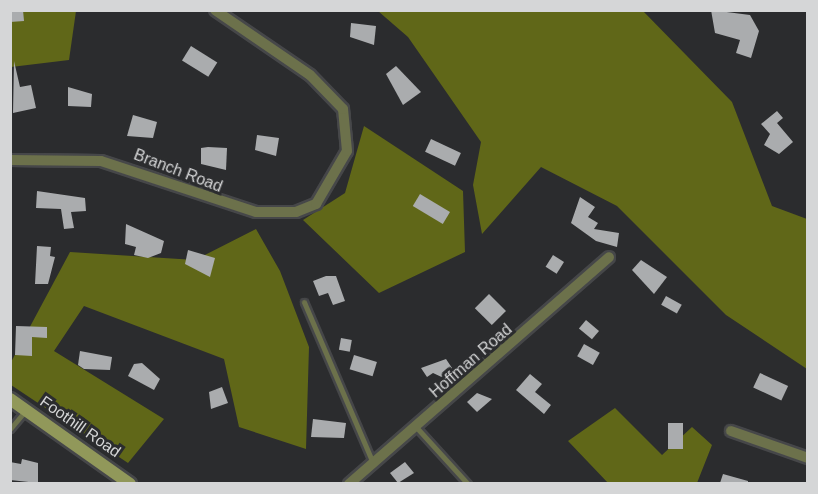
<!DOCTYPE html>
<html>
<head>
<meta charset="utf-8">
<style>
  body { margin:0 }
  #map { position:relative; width:818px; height:494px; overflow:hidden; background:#2b2c2e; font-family:Helvetica,sans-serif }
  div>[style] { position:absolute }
  .forest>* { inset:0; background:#606718 }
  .building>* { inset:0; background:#aaacae; transform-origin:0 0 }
  .roads { filter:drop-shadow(2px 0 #464749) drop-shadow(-2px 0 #464749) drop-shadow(0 2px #464749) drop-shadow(0 -2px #464749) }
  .lane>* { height:5px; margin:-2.5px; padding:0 2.5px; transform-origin:2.5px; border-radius:2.5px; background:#6c714b }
  .street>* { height:10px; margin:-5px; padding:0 5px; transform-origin:5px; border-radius:5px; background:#6c714b }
  .secondary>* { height:12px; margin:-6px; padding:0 6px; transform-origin:6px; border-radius:6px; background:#91985a }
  span { translate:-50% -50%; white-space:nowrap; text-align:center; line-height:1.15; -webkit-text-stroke:6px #2b2c2e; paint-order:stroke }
  .street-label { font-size:16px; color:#d5d6d7 }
  .frame { position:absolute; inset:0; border:12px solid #d5d6d7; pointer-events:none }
</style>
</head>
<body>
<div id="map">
  <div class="forest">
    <i style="clip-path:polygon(10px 11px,76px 11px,69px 60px,11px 67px)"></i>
    <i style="clip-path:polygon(643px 11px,732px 102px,772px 206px,807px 219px,807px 369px,726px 315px,617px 206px,541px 167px,482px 234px,473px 185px,481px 142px,408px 37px,378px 11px)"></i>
    <i style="clip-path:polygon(364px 126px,463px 191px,465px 252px,379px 293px,303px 220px,345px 193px)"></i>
    <i style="clip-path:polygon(256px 229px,280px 271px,309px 347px,306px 449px,239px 427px,224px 359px,84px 306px,54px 351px,164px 419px,128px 463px,11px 385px,10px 364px,70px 252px,195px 260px)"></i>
    <i style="clip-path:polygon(615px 408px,662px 455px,692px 427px,712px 445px,697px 483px,609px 484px,568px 441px)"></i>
  </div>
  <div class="building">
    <i style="clip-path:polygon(10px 10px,23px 10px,24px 21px,10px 22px)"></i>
    <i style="clip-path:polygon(711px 10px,750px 15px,759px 31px,751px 58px,736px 53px,740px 40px,715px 33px)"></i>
    <i style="clip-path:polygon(351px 23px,376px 26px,374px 45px,350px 37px)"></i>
    <i style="left:191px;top:46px;width:31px;height:17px;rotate:32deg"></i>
    <i style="clip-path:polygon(14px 61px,20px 87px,31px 85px,36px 108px,13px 113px)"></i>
    <i style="clip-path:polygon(396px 66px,421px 92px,403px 105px,386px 74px)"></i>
    <i style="clip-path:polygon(68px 87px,92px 94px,91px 107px,68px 106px)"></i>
    <i style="clip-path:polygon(777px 111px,783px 118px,777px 123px,793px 142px,779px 154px,764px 145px,770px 134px,761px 124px)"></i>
    <i style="clip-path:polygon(133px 115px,157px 122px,153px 138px,127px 136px)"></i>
    <i style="clip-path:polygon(257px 135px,279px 138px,276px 156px,255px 150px)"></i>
    <i style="left:431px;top:139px;width:33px;height:14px;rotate:25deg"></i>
    <i style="clip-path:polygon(208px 147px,227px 148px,226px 170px,201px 164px,201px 148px)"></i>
    <i style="clip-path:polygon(37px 191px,85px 198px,86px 211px,71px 212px,74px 228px,64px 229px,61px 209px,36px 208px)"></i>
    <i style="left:420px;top:194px;width:35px;height:14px;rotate:31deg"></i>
    <i style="clip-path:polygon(580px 197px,595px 207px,588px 217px,598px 223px,594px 229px,619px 233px,617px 247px,596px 241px,571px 223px)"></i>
    <i style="clip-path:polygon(126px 224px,164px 241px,161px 253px,148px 258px,134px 255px,136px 247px,125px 244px)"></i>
    <i style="clip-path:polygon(37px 246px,51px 247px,50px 256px,55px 257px,48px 284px,35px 284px)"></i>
    <i style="clip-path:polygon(188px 250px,215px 258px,210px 277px,185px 264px)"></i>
    <i style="left:553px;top:255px;width:13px;height:14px;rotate:32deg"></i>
    <i style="clip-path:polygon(641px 260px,667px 277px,654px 294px,632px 270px)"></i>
    <i style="clip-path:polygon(326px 276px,336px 276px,345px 301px,333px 305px,328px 293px,319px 296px,313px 281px)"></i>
    <i style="left:489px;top:294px;width:24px;height:20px;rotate:45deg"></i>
    <i style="left:666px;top:296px;width:18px;height:10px;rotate:29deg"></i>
    <i style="left:586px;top:320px;width:17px;height:11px;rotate:40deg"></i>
    <i style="clip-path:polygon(16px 326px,47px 327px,47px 338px,32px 337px,32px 356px,15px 355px)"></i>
    <i style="left:341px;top:338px;width:11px;height:12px;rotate:10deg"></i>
    <i style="left:584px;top:344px;width:18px;height:14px;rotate:29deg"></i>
    <i style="clip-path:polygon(80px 351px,112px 357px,110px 370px,84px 369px,78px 365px)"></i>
    <i style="left:354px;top:355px;width:24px;height:15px;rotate:17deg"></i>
    <i style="clip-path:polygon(446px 359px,456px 374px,448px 380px,433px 373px,427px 377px,421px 368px)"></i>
    <i style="clip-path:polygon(142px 363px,160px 379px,154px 390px,128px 376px,134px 364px)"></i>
    <i style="left:760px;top:373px;width:31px;height:16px;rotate:25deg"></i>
    <i style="clip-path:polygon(530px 374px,542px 384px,535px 392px,551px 405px,544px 414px,516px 390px)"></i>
    <i style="clip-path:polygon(222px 387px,228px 403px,211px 409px,209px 392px)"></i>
    <i style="clip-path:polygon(477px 393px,492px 399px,477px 412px,467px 402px)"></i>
    <i style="clip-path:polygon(313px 419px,346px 423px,344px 438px,311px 437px)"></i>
    <i style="left:668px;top:423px;width:15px;height:26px"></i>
    <i style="clip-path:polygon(22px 459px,38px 463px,38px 483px,10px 480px,10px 462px,21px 464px)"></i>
    <i style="clip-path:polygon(405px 462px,414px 473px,398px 483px,390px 473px)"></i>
    <i style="clip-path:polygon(723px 474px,748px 481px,748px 483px,720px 483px)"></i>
  </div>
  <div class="roads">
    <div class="lane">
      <i style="left:304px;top:302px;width:175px;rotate:66.8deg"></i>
      <i style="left:417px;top:428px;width:76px;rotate:47.7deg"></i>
      <i style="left:10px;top:429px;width:23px;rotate:-50deg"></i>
    </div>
    <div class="street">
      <i style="left:10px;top:160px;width:91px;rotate:0.6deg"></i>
      <i style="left:101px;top:161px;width:163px;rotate:18.2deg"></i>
      <i style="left:256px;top:212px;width:40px"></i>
      <i style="left:296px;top:212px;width:22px;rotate:-22deg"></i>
      <i style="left:316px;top:204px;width:61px;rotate:-59.7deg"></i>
      <i style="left:347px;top:151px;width:42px;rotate:-95.4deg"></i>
      <i style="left:343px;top:109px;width:47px;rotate:-134.1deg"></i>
      <i style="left:310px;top:75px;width:115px;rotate:-145.6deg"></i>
      <i style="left:731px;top:431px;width:82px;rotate:19.3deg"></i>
      <i style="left:349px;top:484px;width:345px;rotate:-41.1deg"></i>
    </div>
    <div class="secondary">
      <i style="left:10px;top:399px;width:147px;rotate:35.3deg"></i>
    </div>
  </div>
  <div class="street-label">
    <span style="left:178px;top:171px;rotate:21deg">Branch Road</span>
    <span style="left:471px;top:361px;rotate:-41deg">Hoffman Road</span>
    <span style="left:80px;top:427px;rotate:35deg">Foothill Road</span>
  </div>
  <div class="frame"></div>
</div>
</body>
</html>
